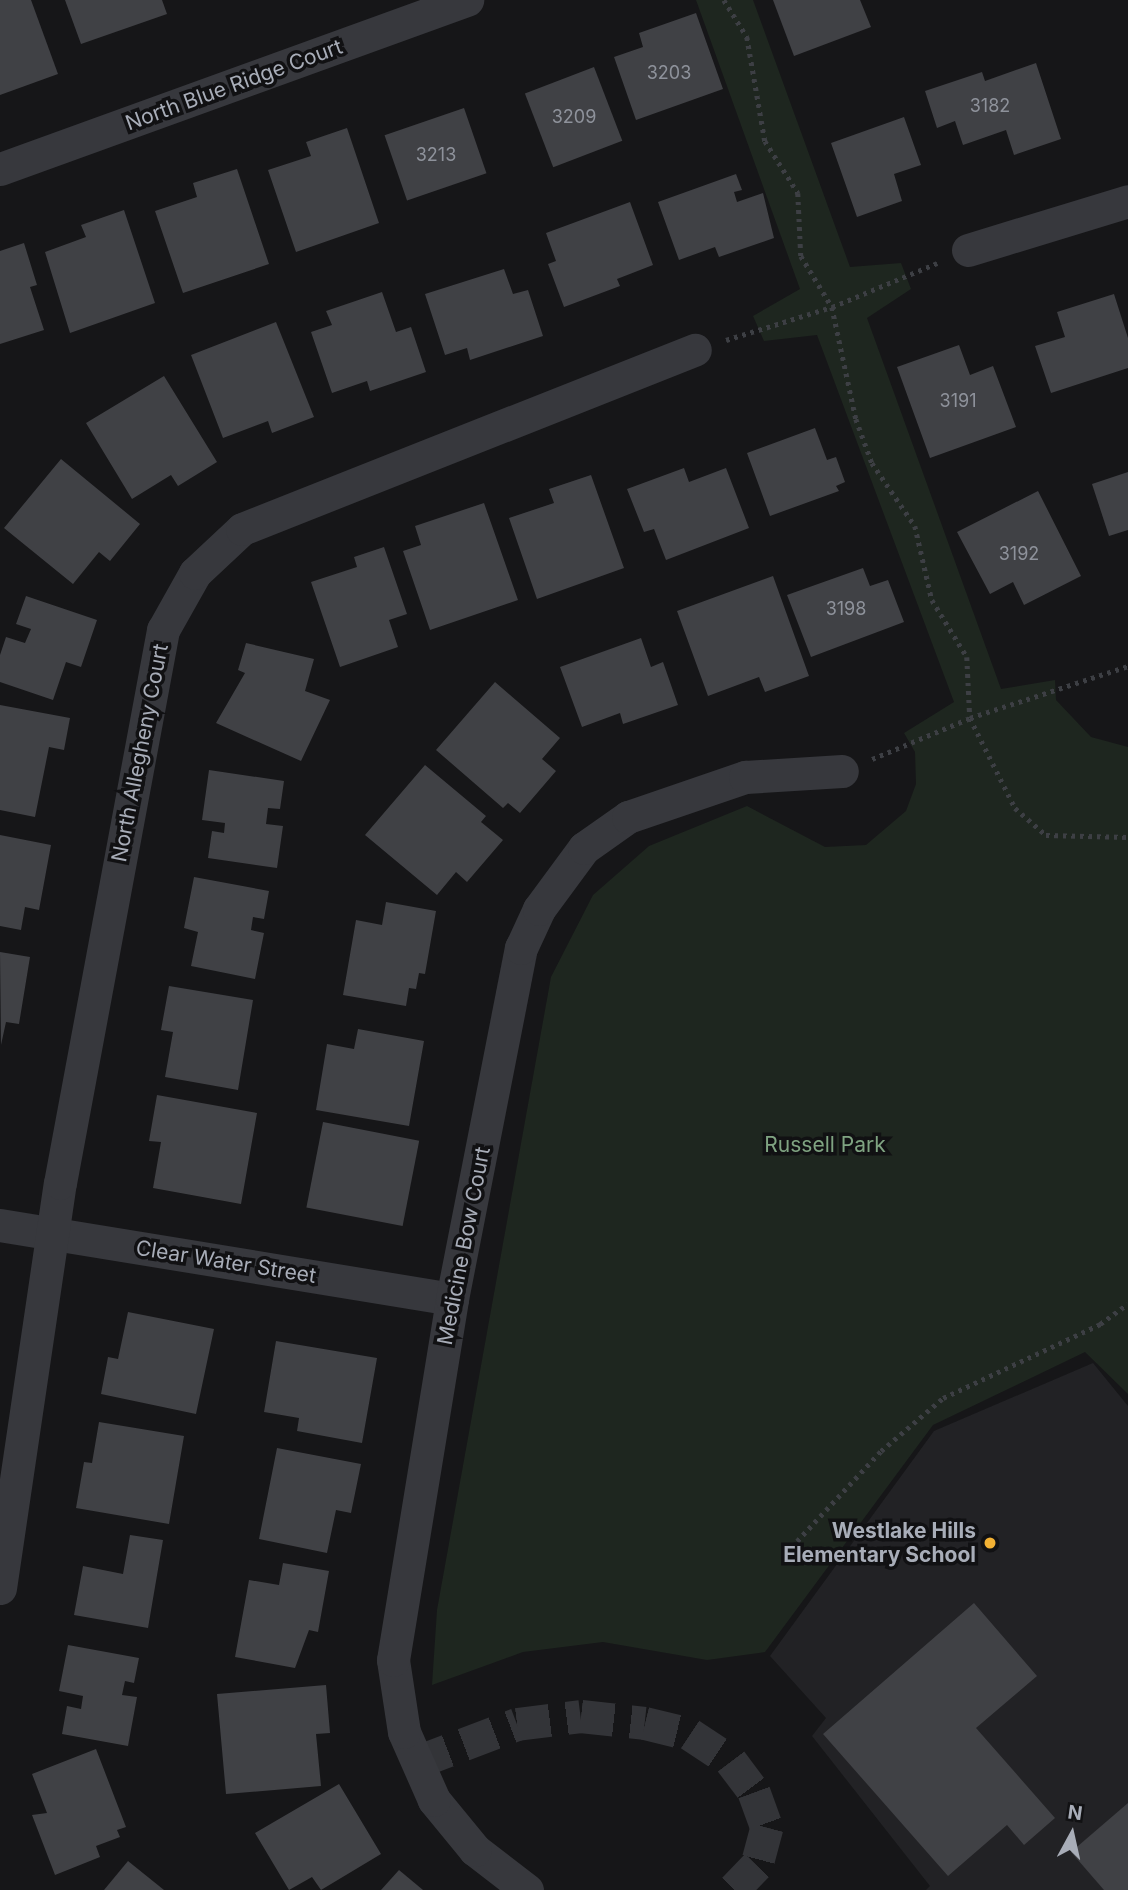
<!DOCTYPE html>
<html>
<head>
<meta charset="utf-8">
<style>
  body { margin:0 }
  #map { position:relative; width:1128px; height:1890px; overflow:hidden; background:#161618; font-family:Inter,sans-serif }
  div>[style] { position:absolute }
  .built>* { inset:0; background:#222225 }
  .green>* { inset:0; background:#1e261f }
  .building>* { inset:0; background:#404145; transform-origin:0 0 }
  .minor-tunnel>* { height:33px; margin-top:-16.5px; transform-origin:0; background:repeating-linear-gradient(90deg,#333438 0 33px,transparent 0 50px) }
  .path>* { height:4.5px; margin-top:-2.25px; transform-origin:0; background:repeating-linear-gradient(90deg,#3d3f44 0 3.5px,transparent 0 8.5px) }
  .minor>* { height:33px; margin:-16.5px; padding:0 16.5px; transform-origin:16.5px; border-radius:16.5px; background:#37383d }
  .dots>* { width:19px; height:19px; translate:-50% -50%; box-sizing:border-box; border:4px solid #111113; border-radius:50% }
  span { translate:-50% -50%; white-space:nowrap; text-align:center; line-height:1.15; -webkit-text-stroke:7px #111113; paint-order:stroke }
  .number-label { font-size:18px; color:#8e929b }
  .number-label span { -webkit-text-stroke-width:0 }
  .street-label { font-size:21px; color:#a8adb8 }
  .park-label { font-size:21px; color:#7fa381 }
  .poi-label { font-size:21px; color:#a8adb8; font-weight:700 }
  .right { translate:-100% -50%; text-align:right }
  .north { position:absolute; left:1037px; top:1799px; width:70px; height:70px; -webkit-text-stroke:5px #111113; paint-order:stroke; rotate:8deg; font-size:19px; font-weight:700; line-height:28px; text-align:center; color:#a8adb8 }
  .north::after { content:''; display:block; margin:auto; width:24px; height:32px; background:#a8adb8; clip-path:polygon(50% 0,100% 100%,50% 72%,0 100%) }
</style>
</head>
<body>
<div id="map">
  <div class="built">
    <i style="clip-path:polygon(1093px 1363px,1128px 1406px,1128px 1890px,926px 1890px,930px 1886px,812px 1736px,826px 1718px,770px 1656px,934px 1431px)"></i>
  </div>
  <div class="green">
    <i style="clip-path:polygon(696px 0,753px 0,850px 267px,901px 263px,911px 289px,867px 318px,1001px 689px,1055px 680px,1056px 700px,1091px 737px,1128px 747px,1128px 1394px,1085px 1352px,933px 1425px,765px 1652px,707px 1660px,603px 1642px,523px 1652px,432px 1685px,437px 1610px,551px 977px,593px 895px,649px 846px,747px 806px,825px 847px,866px 845px,906px 811px,916px 784px,915px 752px,904px 733px,954px 702px,817px 335px,764px 341px,753px 316px,800px 289px)"></i>
  </div>
  <div class="building">
    <i style="clip-path:polygon(0 0,31px 0,58px 74px,0 95px)"></i>
    <i style="clip-path:polygon(65px 0,162px 0,167px 14px,81px 44px)"></i>
    <i style="clip-path:polygon(773px 0,860px 0,871px 27px,794px 56px)"></i>
    <i style="clip-path:polygon(696px 13px,723px 89px,636px 120px,614px 57px,643px 47px,639px 33px)"></i>
    <i style="clip-path:polygon(1036px 63px,1061px 139px,1014px 155px,1006px 130px,963px 145px,955px 121px,937px 128px,925px 91px,982px 72px,985px 81px)"></i>
    <i style="left:594px;top:67px;width:79px;height:74px;rotate:69deg"></i>
    <i style="left:464px;top:108px;width:69px;height:84px;rotate:71deg"></i>
    <i style="clip-path:polygon(904px 117px,921px 165px,894px 174px,902px 201px,857px 217px,831px 143px)"></i>
    <i style="clip-path:polygon(347px 128px,379px 223px,296px 252px,268px 170px,311px 156px,306px 142px)"></i>
    <i style="clip-path:polygon(237px 169px,269px 264px,183px 293px,155px 211px,197px 197px,193px 183px)"></i>
    <i style="clip-path:polygon(736px 174px,742px 190px,734px 192px,737px 202px,763px 193px,774px 238px,719px 257px,715px 247px,679px 260px,658px 202px)"></i>
    <i style="clip-path:polygon(630px 202px,653px 265px,617px 279px,620px 286px,564px 307px,548px 264px,556px 261px,546px 233px)"></i>
    <i style="clip-path:polygon(124px 210px,155px 303px,70px 333px,45px 252px,86px 237px,81px 225px)"></i>
    <i style="clip-path:polygon(24px 243px,37px 285px,30px 287px,44px 330px,0 344px,0 251px)"></i>
    <i style="clip-path:polygon(504px 269px,513px 294px,528px 290px,543px 336px,470px 360px,467px 348px,445px 355px,425px 294px)"></i>
    <i style="clip-path:polygon(382px 292px,396px 332px,411px 327px,426px 372px,370px 391px,367px 381px,332px 393px,311px 332px,332px 325px,326px 311px)"></i>
    <i style="clip-path:polygon(1114px 294px,1128px 338px,1128px 368px,1051px 393px,1035px 346px,1065px 337px,1057px 312px)"></i>
    <i style="clip-path:polygon(276px 322px,314px 417px,272px 433px,268px 421px,223px 438px,191px 355px)"></i>
    <i style="clip-path:polygon(959px 345px,970px 375px,993px 366px,1016px 427px,930px 458px,897px 367px)"></i>
    <i style="clip-path:polygon(164px 376px,217px 462px,178px 486px,171px 475px,132px 499px,86px 423px)"></i>
    <i style="clip-path:polygon(815px 428px,827px 460px,836px 457px,845px 482px,836px 486px,839px 491px,770px 516px,747px 453px)"></i>
    <i style="clip-path:polygon(61px 459px,140px 524px,110px 561px,99px 552px,73px 584px,4px 528px)"></i>
    <i style="clip-path:polygon(684px 468px,689px 482px,726px 468px,749px 528px,666px 560px,654px 529px,644px 532px,627px 489px)"></i>
    <i style="clip-path:polygon(1128px 472px,1128px 530px,1109px 536px,1092px 484px)"></i>
    <i style="clip-path:polygon(591px 475px,624px 568px,537px 599px,509px 518px,554px 503px,549px 489px)"></i>
    <i style="clip-path:polygon(1038px 491px,1081px 576px,1024px 605px,1013px 582px,990px 594px,957px 532px)"></i>
    <i style="clip-path:polygon(484px 503px,518px 600px,430px 630px,403px 551px,421px 545px,415px 526px)"></i>
    <i style="clip-path:polygon(384px 547px,407px 614px,389px 620px,398px 647px,340px 667px,311px 582px,357px 567px,354px 557px)"></i>
    <i style="clip-path:polygon(863px 568px,870px 586px,888px 580px,904px 622px,811px 657px,787px 595px)"></i>
    <i style="clip-path:polygon(773px 576px,809px 676px,765px 692px,759px 677px,708px 696px,677px 611px)"></i>
    <i style="clip-path:polygon(26px 596px,97px 620px,81px 667px,66px 662px,53px 700px,0 682px,0 655px,6px 637px,25px 643px,31px 629px,16px 624px)"></i>
    <i style="clip-path:polygon(641px 638px,651px 667px,663px 662px,678px 705px,623px 724px,620px 713px,582px 727px,560px 667px)"></i>
    <i style="clip-path:polygon(246px 643px,314px 659px,305px 691px,330px 700px,301px 761px,216px 723px,245px 673px,238px 670px)"></i>
    <i style="clip-path:polygon(495px 682px,560px 738px,542px 759px,556px 771px,520px 813px,508px 803px,503px 808px,436px 750px)"></i>
    <i style="clip-path:polygon(0 705px,70px 718px,64px 750px,49px 747px,35px 817px,0 810px)"></i>
    <i style="clip-path:polygon(425px 765px,486px 816px,481px 822px,503px 840px,467px 882px,456px 872px,437px 895px,365px 835px)"></i>
    <i style="clip-path:polygon(209px 770px,284px 781px,280px 809px,268px 808px,266px 824px,283px 826px,277px 868px,208px 858px,212px 831px,224px 833px,225px 823px,202px 820px)"></i>
    <i style="clip-path:polygon(0 835px,51px 845px,39px 910px,25px 907px,21px 930px,0 926px)"></i>
    <i style="clip-path:polygon(194px 877px,269px 891px,264px 919px,253px 917px,251px 930px,264px 933px,255px 979px,191px 966px,198px 932px,184px 928px)"></i>
    <i style="clip-path:polygon(386px 902px,436px 911px,425px 974px,419px 973px,416px 989px,409px 988px,406px 1006px,343px 995px,356px 920px,382px 925px)"></i>
    <i style="clip-path:polygon(0 952px,30px 957px,19px 1024px,6px 1022px,1px 1045px)"></i>
    <i style="clip-path:polygon(169px 986px,253px 1000px,238px 1090px,165px 1077px,173px 1032px,161px 1030px)"></i>
    <i style="clip-path:polygon(358px 1029px,424px 1041px,409px 1126px,316px 1110px,327px 1044px,354px 1049px)"></i>
    <i style="clip-path:polygon(157px 1095px,257px 1113px,241px 1204px,153px 1188px,161px 1142px,149px 1141px)"></i>
    <i style="left:323px;top:1122px;width:98px;height:87px;rotate:11deg"></i>
    <i style="clip-path:polygon(128px 1312px,214px 1329px,196px 1414px,101px 1394px,108px 1357px,118px 1359px)"></i>
    <i style="clip-path:polygon(276px 1341px,377px 1358px,362px 1443px,297px 1431px,299px 1418px,264px 1412px)"></i>
    <i style="clip-path:polygon(99px 1422px,184px 1436px,169px 1524px,76px 1508px,84px 1462px,92px 1463px)"></i>
    <i style="clip-path:polygon(277px 1448px,361px 1464px,351px 1513px,336px 1510px,327px 1553px,259px 1539px)"></i>
    <i style="clip-path:polygon(130px 1535px,163px 1540px,148px 1628px,74px 1615px,83px 1566px,123px 1574px)"></i>
    <i style="clip-path:polygon(283px 1563px,329px 1571px,318px 1632px,309px 1630px,295px 1668px,235px 1657px,249px 1580px,279px 1585px)"></i>
    <i style="clip-path:polygon(974px 1603px,1037px 1676px,976px 1728px,1055px 1818px,1024px 1845px,1007px 1825px,948px 1876px,823px 1734px)"></i>
    <i style="clip-path:polygon(68px 1645px,139px 1658px,134px 1683px,125px 1681px,122px 1695px,137px 1697px,128px 1746px,62px 1734px,67px 1706px,81px 1709px,83px 1696px,59px 1691px)"></i>
    <i style="clip-path:polygon(326px 1685px,330px 1733px,316px 1734px,321px 1786px,226px 1794px,217px 1694px)"></i>
    <i style="clip-path:polygon(96px 1749px,126px 1827px,117px 1830px,120px 1837px,96px 1846px,100px 1857px,55px 1875px,32px 1815px,47px 1813px,32px 1774px)"></i>
    <i style="clip-path:polygon(339px 1784px,381px 1854px,321px 1890px,312px 1877px,289px 1890px,255px 1833px)"></i>
    <i style="clip-path:polygon(1128px 1803px,1128px 1890px,1104px 1890px,1071px 1852px)"></i>
    <i style="clip-path:polygon(128px 1861px,164px 1890px,104px 1890px)"></i>
    <i style="clip-path:polygon(399px 1870px,423px 1890px,381px 1890px)"></i>
  </div>
  <div class="minor-tunnel">
    <i style="left:417px;top:1762px;width:107px;rotate:-20.8deg"></i>
    <i style="left:517px;top:1724px;width:64px;rotate:-7.1deg"></i>
    <i style="left:581px;top:1716px;width:64px;rotate:6.2deg"></i>
    <i style="left:645px;top:1723px;width:46px;rotate:13.7deg"></i>
    <i style="left:690px;top:1734px;width:49px;rotate:33.4deg"></i>
    <i style="left:731px;top:1761px;width:39px;rotate:53deg"></i>
    <i style="left:754px;top:1792px;width:37px;rotate:70deg"></i>
    <i style="left:767px;top:1827px;width:39px;rotate:105deg"></i>
    <i style="left:757px;top:1865px;width:35px;rotate:134deg"></i>
  </div>
  <div class="path">
    <i style="left:724px;top:0;width:44px;rotate:58.1deg"></i>
    <i style="left:747px;top:37px;width:106px;rotate:80.2deg"></i>
    <i style="left:765px;top:141px;width:62px;rotate:57.6deg"></i>
    <i style="left:798px;top:193px;width:63px;rotate:87.3deg"></i>
    <i style="left:801px;top:256px;width:60px;rotate:58.7deg"></i>
    <i style="left:832px;top:307px;width:115px;rotate:77.9deg"></i>
    <i style="left:856px;top:419px;width:47px;rotate:70deg"></i>
    <i style="left:872px;top:463px;width:76px;rotate:55.7deg"></i>
    <i style="left:915px;top:526px;width:76px;rotate:77.1deg"></i>
    <i style="left:932px;top:600px;width:67px;rotate:58.4deg"></i>
    <i style="left:967px;top:657px;width:61px;rotate:87.2deg"></i>
    <i style="left:970px;top:718px;width:101px;rotate:63.4deg"></i>
    <i style="left:1015px;top:808px;width:41px;rotate:41.1deg"></i>
    <i style="left:1046px;top:835px;width:82px;rotate:1.4deg"></i>
    <i style="left:726px;top:340px;width:111px;rotate:-17.3deg"></i>
    <i style="left:832px;top:307px;width:114px;rotate:-22.7deg"></i>
    <i style="left:872px;top:759px;width:106px;rotate:-22.7deg"></i>
    <i style="left:970px;top:718px;width:166px;rotate:-18.2deg"></i>
    <i style="left:797px;top:1541px;width:123px;rotate:-47deg"></i>
    <i style="left:881px;top:1451px;width:82px;rotate:-40.5deg"></i>
    <i style="left:943px;top:1398px;width:174px;rotate:-25.2deg"></i>
    <i style="left:1100px;top:1324px;width:34px;rotate:-36deg"></i>
  </div>
  <div class="minor">
    <i style="left:0;top:169px;width:497px;rotate:-19.9deg"></i>
    <i style="left:968px;top:250px;width:167px;rotate:-17deg"></i>
    <i style="left:0;top:1225px;width:458px;rotate:9.3deg"></i>
    <i style="left:0;top:1588px;width:409px;rotate:-81.6deg"></i>
    <i style="left:60px;top:1183px;width:563px;rotate:-79.45deg"></i>
    <i style="left:163px;top:630px;width:65px;rotate:-60.7deg"></i>
    <i style="left:195px;top:573px;width:64px;rotate:-43.1deg"></i>
    <i style="left:242px;top:529px;width:487px;rotate:-21.6deg"></i>
    <i style="left:527px;top:1890px;width:66px;rotate:-142.4deg"></i>
    <i style="left:475px;top:1850px;width:65px;rotate:-129.4deg"></i>
    <i style="left:434px;top:1800px;width:74px;rotate:-113.8deg"></i>
    <i style="left:404px;top:1732px;width:73px;rotate:-98.7deg"></i>
    <i style="left:393px;top:1660px;width:366px;rotate:-80.7deg"></i>
    <i style="left:452px;top:1299px;width:358px;rotate:-78.9deg"></i>
    <i style="left:521px;top:948px;width:43px;rotate:-65.2deg"></i>
    <i style="left:539px;top:909px;width:76px;rotate:-53.6deg"></i>
    <i style="left:584px;top:848px;width:54px;rotate:-35.2deg"></i>
    <i style="left:628px;top:817px;width:124px;rotate:-18.9deg"></i>
    <i style="left:745px;top:777px;width:97px;rotate:-3.5deg"></i>
  </div>
  <div class="dots">
    <i style="left:990px;top:1543px;background:#f2b134"></i>
  </div>
  <div class="number-label">
    <span style="left:669px;top:73px">3203</span>
    <span style="left:990px;top:106px">3182</span>
    <span style="left:574px;top:117px">3209</span>
    <span style="left:436px;top:155px">3213</span>
    <span style="left:958px;top:401px">3191</span>
    <span style="left:1019px;top:554px">3192</span>
    <span style="left:846px;top:609px">3198</span>
  </div>
  <div class="street-label">
    <span style="left:234px;top:85px;rotate:-20deg">North Blue Ridge Court</span>
    <span style="left:140px;top:753px;rotate:-79deg">North Allegheny Court</span>
    <span style="left:464px;top:1246px;rotate:-79deg">Medicine Bow Court</span>
    <span style="left:226px;top:1262px;rotate:9deg">Clear Water Street</span>
  </div>
  <div class="park-label">
    <span style="left:825px;top:1145px">Russell Park</span>
  </div>
  <div class="poi-label">
    <span class="right" style="left:976px;top:1543px">Westlake Hills<br>Elementary School</span>
  </div>
  <div class="north">N</div>
</div>
</body>
</html>
